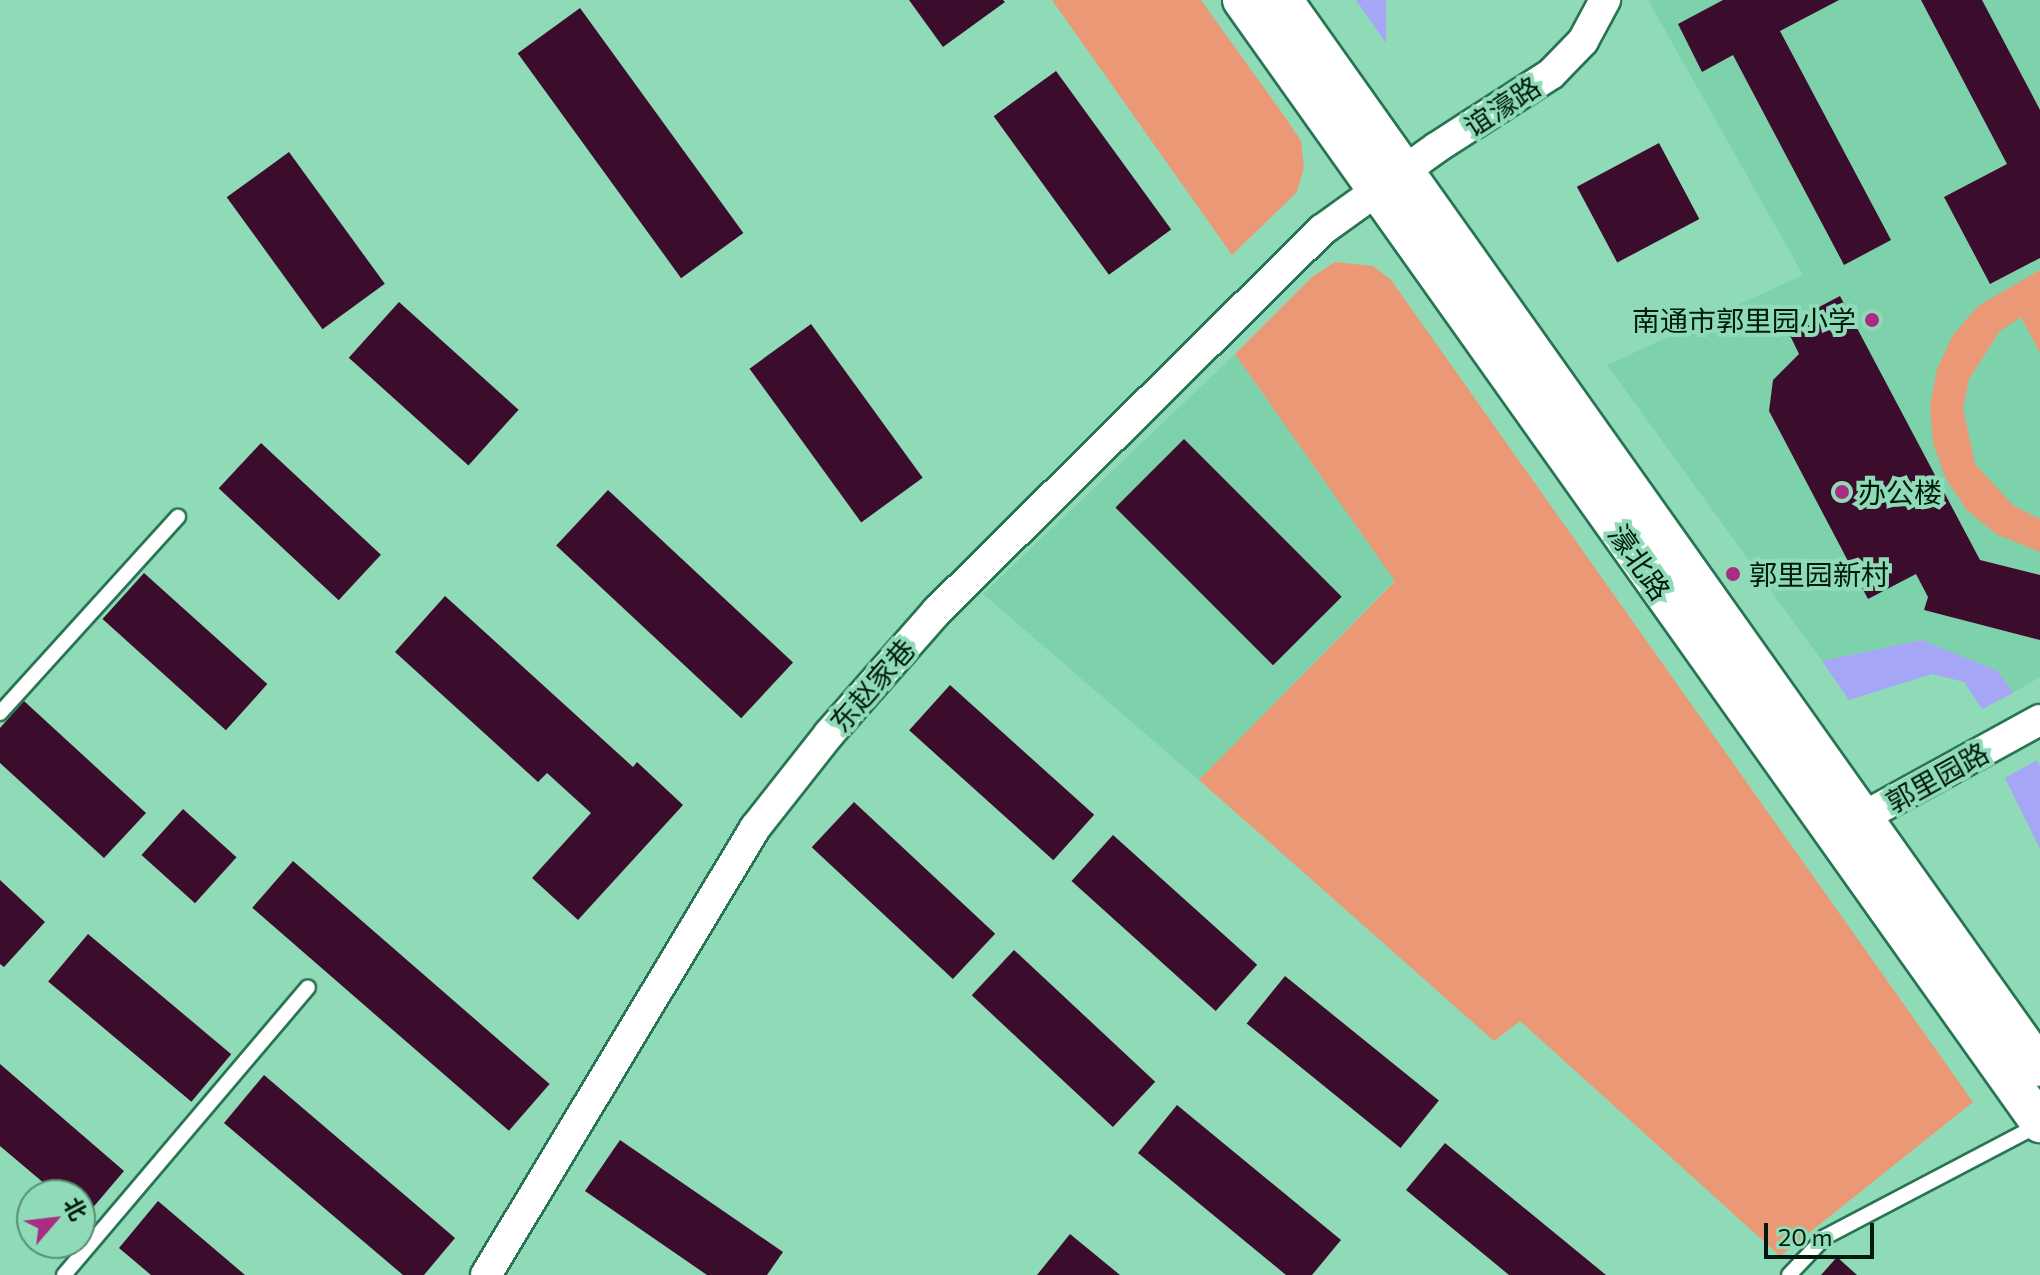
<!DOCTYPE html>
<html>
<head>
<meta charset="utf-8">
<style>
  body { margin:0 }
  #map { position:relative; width:2040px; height:1275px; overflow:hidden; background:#90dbb7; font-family:Commissioner,"Noto Sans SC",sans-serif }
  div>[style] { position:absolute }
  .built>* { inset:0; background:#7ed2ab }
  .green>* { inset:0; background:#ea9876 }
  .water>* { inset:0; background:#a6a6f7 }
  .building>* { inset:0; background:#3c0c2d; transform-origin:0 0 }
  .roads { filter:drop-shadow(2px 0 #287455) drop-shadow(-2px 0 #287455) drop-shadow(0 2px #287455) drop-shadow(0 -2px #287455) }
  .service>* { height:14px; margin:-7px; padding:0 7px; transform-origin:7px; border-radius:7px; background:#fff }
  .minor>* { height:30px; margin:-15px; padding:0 15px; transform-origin:15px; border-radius:15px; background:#fff }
  .tertiary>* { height:38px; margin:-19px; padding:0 19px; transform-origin:19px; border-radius:19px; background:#fff }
  .dots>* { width:22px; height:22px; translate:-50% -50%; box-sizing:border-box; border:4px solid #90dbb7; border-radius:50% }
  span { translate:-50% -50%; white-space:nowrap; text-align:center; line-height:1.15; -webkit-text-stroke:8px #90dbb7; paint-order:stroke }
  .street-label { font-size:28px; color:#001a0e }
  .poi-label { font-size:28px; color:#001a0e }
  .right { translate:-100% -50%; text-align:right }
  .left { translate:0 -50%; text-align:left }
  .north { position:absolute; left:16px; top:1179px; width:80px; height:80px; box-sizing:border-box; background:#90dbb7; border:2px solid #568e73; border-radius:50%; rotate:62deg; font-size:22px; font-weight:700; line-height:32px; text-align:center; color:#001a0e }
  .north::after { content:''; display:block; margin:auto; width:28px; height:36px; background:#a82e83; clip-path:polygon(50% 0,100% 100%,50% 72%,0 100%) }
  .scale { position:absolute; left:1764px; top:1223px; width:110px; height:36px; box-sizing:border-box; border:4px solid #001a0e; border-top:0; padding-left:10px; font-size:24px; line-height:28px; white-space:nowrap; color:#001a0e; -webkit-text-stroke:6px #90dbb7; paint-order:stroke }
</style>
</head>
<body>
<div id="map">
  <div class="built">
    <i style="clip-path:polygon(1648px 0,2040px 0,2040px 677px,2013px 693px,1998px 671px,1922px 640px,1822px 661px,1607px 365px,1803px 275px)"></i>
    <i style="clip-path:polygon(1235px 354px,1395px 580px,1199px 780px,983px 594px)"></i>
  </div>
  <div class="green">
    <i style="clip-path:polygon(1052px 0,1201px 0,1285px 117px,1301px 141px,1304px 167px,1297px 192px,1232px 255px)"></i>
    <i style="clip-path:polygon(1335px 262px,1373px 266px,1391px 280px,1973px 1102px,1780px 1256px,1520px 1021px,1494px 1041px,1199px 780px,1395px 581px,1235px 354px,1312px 277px)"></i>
    <i style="clip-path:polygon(2040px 270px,2040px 353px,2021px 317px,2000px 331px,1969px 379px,1963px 408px,1975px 464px,2014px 506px,2040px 519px,2040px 552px,1996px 534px,1967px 510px,1946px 479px,1933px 443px,1930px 406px,1937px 369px,1953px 335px,1978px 306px)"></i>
  </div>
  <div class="water">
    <i style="clip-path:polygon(1356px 0,1386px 0,1386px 43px)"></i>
    <i style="clip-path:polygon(1922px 640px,1998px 671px,2013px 693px,1982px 709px,1964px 682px,1932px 674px,1849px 700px,1822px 661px)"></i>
    <i style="clip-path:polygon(2037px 760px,2040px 766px,2040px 849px,2005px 778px)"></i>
  </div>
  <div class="building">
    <i style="clip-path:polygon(909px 0,1003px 0,1005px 2px,943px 47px)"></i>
    <i style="clip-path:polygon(1723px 0,1839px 0,1780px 31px,1891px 240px,1844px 265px,1733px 55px,1702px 72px,1678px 24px)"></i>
    <i style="clip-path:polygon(1921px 0,1982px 0,2040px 110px,2040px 258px,1990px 284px,1944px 197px,2007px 164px)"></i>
    <i style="left:580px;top:8px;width:278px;height:77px;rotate:54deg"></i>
    <i style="left:1056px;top:71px;width:196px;height:77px;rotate:54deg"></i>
    <i style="left:1659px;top:143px;width:86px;height:93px;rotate:62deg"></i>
    <i style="left:289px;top:152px;width:163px;height:77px;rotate:54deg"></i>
    <i style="clip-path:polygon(1840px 296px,1980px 560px,2040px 575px,2040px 640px,1924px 610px,1928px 597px,1916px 574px,1868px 599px,1769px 411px,1773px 380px,1799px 354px,1785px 325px)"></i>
    <i style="left:399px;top:302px;width:161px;height:75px;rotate:42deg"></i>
    <i style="left:811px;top:324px;width:190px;height:76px;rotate:54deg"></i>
    <i style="left:1184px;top:439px;width:223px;height:97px;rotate:45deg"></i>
    <i style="left:261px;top:443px;width:164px;height:62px;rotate:43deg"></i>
    <i style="left:608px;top:490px;width:253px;height:76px;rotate:43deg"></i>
    <i style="left:144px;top:573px;width:166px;height:62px;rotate:42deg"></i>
    <i style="clip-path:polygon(445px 596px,633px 767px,637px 762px,683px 805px,578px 920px,532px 878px,591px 813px,547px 773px,538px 782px,395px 652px)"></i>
    <i style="left:950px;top:685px;width:194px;height:61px;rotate:42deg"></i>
    <i style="clip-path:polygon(24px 701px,146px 813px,104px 858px,0 763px,0 728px)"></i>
    <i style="left:854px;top:802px;width:193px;height:62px;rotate:43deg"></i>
    <i style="left:183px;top:809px;width:72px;height:62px;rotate:42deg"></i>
    <i style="left:1113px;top:835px;width:194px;height:62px;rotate:42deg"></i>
    <i style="left:293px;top:861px;width:340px;height:62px;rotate:41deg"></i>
    <i style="clip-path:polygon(0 880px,45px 922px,4px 967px,0 964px)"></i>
    <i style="left:88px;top:934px;width:187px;height:62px;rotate:40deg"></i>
    <i style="left:1014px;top:950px;width:193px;height:62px;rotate:43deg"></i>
    <i style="left:1285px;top:976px;width:198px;height:61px;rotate:39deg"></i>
    <i style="clip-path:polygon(0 1064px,124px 1171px,84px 1218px,80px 1195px,58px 1195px,0 1146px)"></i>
    <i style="clip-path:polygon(264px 1075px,455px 1238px,424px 1275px,403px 1275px,224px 1123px)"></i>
    <i style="clip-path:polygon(1177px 1105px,1341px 1240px,1312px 1275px,1286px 1275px,1138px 1153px)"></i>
    <i style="clip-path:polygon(620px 1140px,783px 1252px,767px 1275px,707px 1275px,585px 1191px)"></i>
    <i style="clip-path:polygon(1445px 1143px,1606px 1275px,1509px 1275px,1406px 1190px)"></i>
    <i style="clip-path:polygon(158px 1201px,245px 1275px,151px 1275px,119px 1248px)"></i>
    <i style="clip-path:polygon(1070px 1234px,1120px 1275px,1037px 1275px)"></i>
    <i style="clip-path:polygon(1837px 1257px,1857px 1275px,1821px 1275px)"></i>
  </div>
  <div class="roads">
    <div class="service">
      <i style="left:0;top:713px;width:265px;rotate:-47.8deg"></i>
      <i style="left:64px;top:1275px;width:377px;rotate:-49.7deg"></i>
      <i style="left:1789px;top:1275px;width:52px;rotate:-46.5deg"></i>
      <i style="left:1825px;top:1237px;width:243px;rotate:-27.7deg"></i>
    </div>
    <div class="minor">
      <i style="left:1845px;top:827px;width:222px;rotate:-28.8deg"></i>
      <i style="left:486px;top:1275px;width:522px;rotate:-58.96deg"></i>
      <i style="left:755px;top:828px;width:120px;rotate:-51.8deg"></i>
      <i style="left:829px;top:734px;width:164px;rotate:-48.7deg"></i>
      <i style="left:937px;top:611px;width:542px;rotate:-44.7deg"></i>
      <i style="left:1322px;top:230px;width:140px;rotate:-35.7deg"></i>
      <i style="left:1436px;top:148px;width:137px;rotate:-32.8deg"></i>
      <i style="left:1551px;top:74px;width:46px;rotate:-45.9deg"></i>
      <i style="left:1583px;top:41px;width:47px;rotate:-61.8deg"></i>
    </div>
    <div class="tertiary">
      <i style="left:1242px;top:0;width:1378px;rotate:54.6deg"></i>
      <i style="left:1283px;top:0;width:1308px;rotate:54.65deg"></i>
    </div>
  </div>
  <div class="dots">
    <i style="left:1872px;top:320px;background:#a82e83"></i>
    <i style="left:1842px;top:492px;background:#a82e83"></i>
    <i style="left:1733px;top:574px;background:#a82e83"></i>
  </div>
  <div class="street-label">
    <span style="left:1502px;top:106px;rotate:-33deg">谊濠路</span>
    <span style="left:1640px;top:562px;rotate:55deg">濠北路</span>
    <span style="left:872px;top:685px;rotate:-49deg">东赵家巷</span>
    <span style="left:1937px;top:777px;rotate:-29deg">郭里园路</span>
  </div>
  <div class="poi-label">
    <span class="right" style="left:1856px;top:320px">南通市郭里园小学</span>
    <span class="left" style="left:1858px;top:492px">办公楼</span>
    <span class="left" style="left:1749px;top:574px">郭里园新村</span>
  </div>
  <div class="north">北</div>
  <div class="scale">20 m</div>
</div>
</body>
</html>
